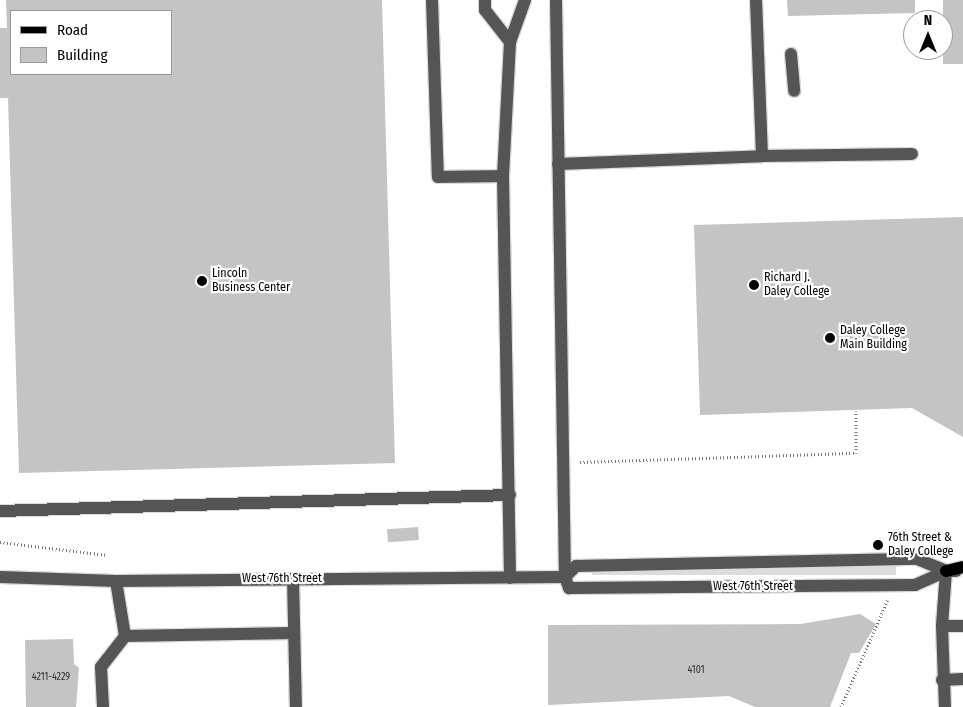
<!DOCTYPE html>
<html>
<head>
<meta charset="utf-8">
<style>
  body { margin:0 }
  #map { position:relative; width:963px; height:707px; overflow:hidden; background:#fff; font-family:"Fira Sans Condensed",sans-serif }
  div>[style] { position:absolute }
  .green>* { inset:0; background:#dcdcdc; transform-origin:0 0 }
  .building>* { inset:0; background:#c4c4c4; transform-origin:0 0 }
  .path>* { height:3px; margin-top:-1.5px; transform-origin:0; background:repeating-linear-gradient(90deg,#777 0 1px,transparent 0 3.5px) }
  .roads { filter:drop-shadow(1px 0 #dbdbdb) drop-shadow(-1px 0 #dbdbdb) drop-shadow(0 1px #dbdbdb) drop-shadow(0 -1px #dbdbdb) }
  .minor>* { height:12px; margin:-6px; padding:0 6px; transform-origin:6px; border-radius:6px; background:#555 }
  .major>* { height:12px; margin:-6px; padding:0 6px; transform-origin:6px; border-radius:6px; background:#000 }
  .dots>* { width:14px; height:14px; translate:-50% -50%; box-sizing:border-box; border:2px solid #fff; border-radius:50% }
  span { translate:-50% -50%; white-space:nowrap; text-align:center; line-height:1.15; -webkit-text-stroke:4.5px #fff; paint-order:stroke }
  .number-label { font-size:10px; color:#313131 }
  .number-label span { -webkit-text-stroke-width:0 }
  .poi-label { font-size:12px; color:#000 }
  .left { translate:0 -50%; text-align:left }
  .street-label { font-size:12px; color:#000 }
  .legend { position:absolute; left:10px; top:10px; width:162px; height:65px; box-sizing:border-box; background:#fff; border:1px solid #999; margin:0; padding:6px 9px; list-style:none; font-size:15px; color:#000 }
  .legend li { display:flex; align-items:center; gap:10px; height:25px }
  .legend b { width:25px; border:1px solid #999 }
  .north { position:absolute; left:903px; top:10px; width:50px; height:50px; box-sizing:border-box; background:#fff; border:1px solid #999; border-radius:50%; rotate:0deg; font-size:14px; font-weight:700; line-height:20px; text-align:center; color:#000 }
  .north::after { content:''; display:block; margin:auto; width:18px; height:22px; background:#000; clip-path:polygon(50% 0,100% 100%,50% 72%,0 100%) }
</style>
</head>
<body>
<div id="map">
  <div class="green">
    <i style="left:896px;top:566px;width:9px;height:304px;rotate:90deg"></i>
  </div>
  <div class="building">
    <i style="clip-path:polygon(evenodd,6px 0,382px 0,395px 463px,19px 473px,8px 98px,0 98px,0 28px,7px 28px,6px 0,11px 11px,171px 11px,171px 74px,11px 74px,11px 11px)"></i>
    <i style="clip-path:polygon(787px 0,915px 0,915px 13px,788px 16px)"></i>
    <i style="left:943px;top:0;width:20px;height:64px"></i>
    <i style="clip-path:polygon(963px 217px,963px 437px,912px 408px,700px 415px,694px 225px)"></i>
    <i style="left:418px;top:527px;width:13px;height:31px;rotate:86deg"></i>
    <i style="clip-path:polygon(860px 614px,876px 624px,859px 653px,851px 653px,830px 707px,755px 707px,729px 696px,548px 705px,548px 625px,801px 624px)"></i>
    <i style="clip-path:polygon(73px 639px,74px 664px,79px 668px,76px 707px,26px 707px,25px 640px)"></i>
  </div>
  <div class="path">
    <i style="left:580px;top:462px;width:276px;rotate:-1.9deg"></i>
    <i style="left:856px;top:453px;width:42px;rotate:-90deg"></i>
    <i style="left:0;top:542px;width:108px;rotate:6.9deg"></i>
    <i style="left:841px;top:707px;width:118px;rotate:-66.5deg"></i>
  </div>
  <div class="roads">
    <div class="minor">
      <i style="left:432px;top:0;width:177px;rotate:88.1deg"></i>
      <i style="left:438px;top:177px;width:65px;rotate:-0.9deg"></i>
      <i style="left:503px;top:176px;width:402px;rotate:89deg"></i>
      <i style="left:485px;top:0;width:10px;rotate:90deg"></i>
      <i style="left:485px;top:10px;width:41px;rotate:52deg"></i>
      <i style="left:556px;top:0;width:577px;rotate:89.11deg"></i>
      <i style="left:565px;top:577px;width:12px;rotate:70deg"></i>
      <i style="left:569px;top:588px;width:346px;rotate:-0.5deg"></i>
      <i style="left:915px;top:585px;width:34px;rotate:-24deg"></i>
      <i style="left:946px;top:571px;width:10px"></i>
      <i style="left:791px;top:54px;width:37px;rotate:85deg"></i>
      <i style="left:762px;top:156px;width:150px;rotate:-0.8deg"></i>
      <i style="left:558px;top:164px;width:204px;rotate:-2.2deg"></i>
      <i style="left:762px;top:156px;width:156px;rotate:-92.2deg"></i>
      <i style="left:503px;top:176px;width:134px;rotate:-87deg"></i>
      <i style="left:510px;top:42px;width:45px;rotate:-70.3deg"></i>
      <i style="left:0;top:511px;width:510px;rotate:-1.8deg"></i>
      <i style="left:946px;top:571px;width:55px;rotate:94.2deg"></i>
      <i style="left:942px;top:626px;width:21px"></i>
      <i style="left:0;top:577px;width:116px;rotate:2deg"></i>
      <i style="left:116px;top:581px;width:449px;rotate:-0.5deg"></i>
      <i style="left:565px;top:577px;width:16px;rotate:-45deg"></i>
      <i style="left:576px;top:566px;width:341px;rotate:-1.2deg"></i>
      <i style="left:917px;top:559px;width:31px;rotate:22deg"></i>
      <i style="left:293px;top:579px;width:128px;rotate:88.7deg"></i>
      <i style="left:116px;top:581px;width:56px;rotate:80.7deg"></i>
      <i style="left:125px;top:636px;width:169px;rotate:-1deg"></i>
      <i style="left:942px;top:626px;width:81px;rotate:87.9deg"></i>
      <i style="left:942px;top:680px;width:21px;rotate:-3deg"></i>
      <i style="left:103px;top:707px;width:40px;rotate:-92.9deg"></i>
      <i style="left:101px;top:667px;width:39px;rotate:-52deg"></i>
    </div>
    <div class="major">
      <i style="left:946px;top:571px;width:17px;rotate:-13deg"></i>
    </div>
  </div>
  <div class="dots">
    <i style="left:202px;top:281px;background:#000"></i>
    <i style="left:754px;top:285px;background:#000"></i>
    <i style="left:830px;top:338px;background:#000"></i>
    <i style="left:878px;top:545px;background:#000"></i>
  </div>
  <div class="number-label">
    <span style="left:696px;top:671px">4101</span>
    <span style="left:51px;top:678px">4211-4229</span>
  </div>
  <div class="poi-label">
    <span class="left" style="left:212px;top:281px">Lincoln<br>Business Center</span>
    <span class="left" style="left:764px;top:285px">Richard J.<br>Daley College</span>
    <span class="left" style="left:840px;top:338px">Daley College<br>Main Building</span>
    <span class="left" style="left:888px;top:545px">76th Street &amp;<br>Daley College</span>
  </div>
  <div class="street-label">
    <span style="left:282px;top:579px">West 76th Street</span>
    <span style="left:753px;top:587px">West 76th Street</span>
  </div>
  <ul class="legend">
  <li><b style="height:6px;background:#000"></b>Road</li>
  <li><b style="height:14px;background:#c4c4c4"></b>Building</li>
  </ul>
  <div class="north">N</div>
</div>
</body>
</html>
